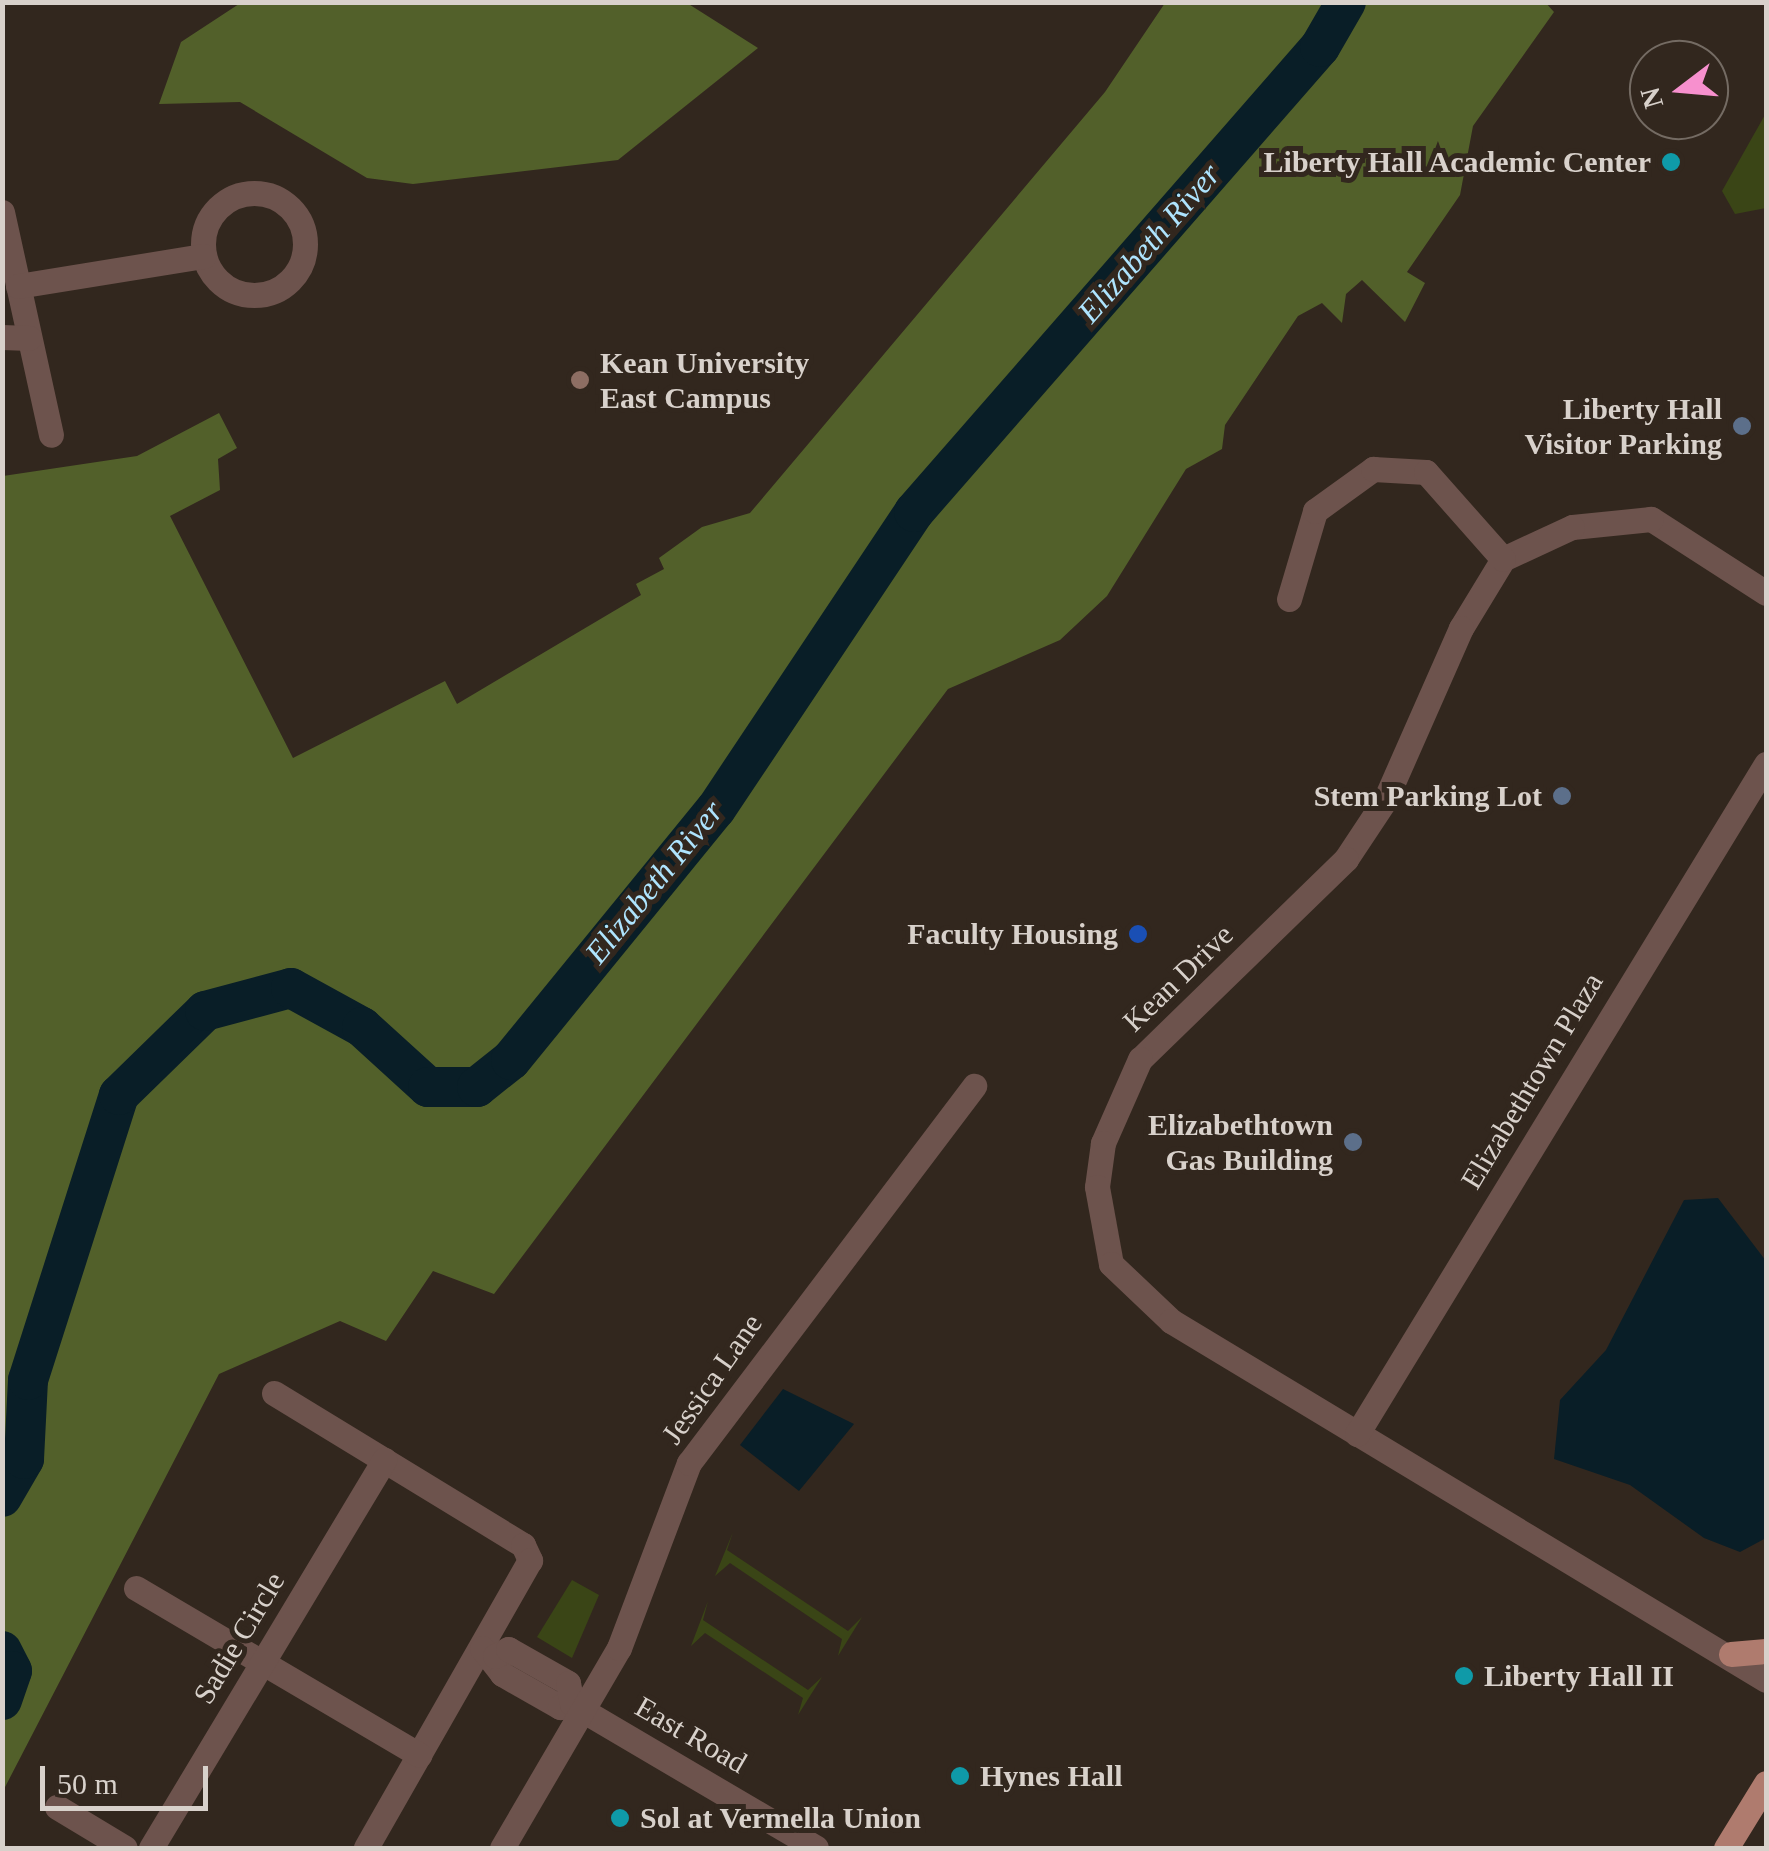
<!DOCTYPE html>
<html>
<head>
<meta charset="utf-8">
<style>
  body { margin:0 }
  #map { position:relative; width:1769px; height:1851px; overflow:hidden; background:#32271e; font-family:"Times New Roman",serif }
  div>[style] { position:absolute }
  .green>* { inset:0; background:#3a4516 }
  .forest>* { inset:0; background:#52602a }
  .water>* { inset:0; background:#091e27 }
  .river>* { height:40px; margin:-20px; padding:0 20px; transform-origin:20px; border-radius:20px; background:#091e27 }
  .street>* { height:25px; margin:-12.5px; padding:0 12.5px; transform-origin:12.5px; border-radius:12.5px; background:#6d534d }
  .street>.ring { margin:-12.5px; padding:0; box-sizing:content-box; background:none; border:25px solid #6d534d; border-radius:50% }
  .primary>* { height:25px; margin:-12.5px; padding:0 12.5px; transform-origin:12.5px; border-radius:12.5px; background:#af7b6e }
  .dots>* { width:28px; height:28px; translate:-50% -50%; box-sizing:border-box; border:5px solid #32271e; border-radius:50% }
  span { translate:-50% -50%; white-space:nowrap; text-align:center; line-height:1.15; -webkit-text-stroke:10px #32271e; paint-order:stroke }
  .poi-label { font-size:30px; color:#d8d1cb; font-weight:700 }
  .right { translate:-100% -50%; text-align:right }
  .left { translate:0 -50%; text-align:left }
  .street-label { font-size:30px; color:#d8d1cb }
  .water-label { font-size:32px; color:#aee4fe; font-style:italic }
  .frame { position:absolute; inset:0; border:5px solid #d8d1cb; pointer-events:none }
  .north { position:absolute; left:1629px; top:40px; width:100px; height:100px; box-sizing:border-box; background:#32271e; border:2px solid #746b63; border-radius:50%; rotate:254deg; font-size:28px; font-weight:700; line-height:40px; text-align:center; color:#d8d1cb }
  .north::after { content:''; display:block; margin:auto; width:35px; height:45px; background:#f790ce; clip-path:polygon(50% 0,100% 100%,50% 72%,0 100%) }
  .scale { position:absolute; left:40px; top:1766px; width:168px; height:45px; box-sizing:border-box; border:5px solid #d8d1cb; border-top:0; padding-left:12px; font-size:30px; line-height:35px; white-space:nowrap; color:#d8d1cb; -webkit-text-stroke:8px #32271e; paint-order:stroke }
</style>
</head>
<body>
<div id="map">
  <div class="green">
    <i style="clip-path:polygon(1766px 113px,1766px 208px,1735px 214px,1722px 191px)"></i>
    <i style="clip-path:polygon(733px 1532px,727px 1550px,848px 1631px,862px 1617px,838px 1656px,842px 1639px,730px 1563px,715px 1576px)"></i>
    <i style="clip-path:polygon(572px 1580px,599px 1595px,572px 1658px,537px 1637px)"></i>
    <i style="clip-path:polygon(708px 1601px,703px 1620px,808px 1690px,822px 1677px,798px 1715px,803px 1698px,705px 1633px,691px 1646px)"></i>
  </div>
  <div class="forest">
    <i style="clip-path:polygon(242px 2px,687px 3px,758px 48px,618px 160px,413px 184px,367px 178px,240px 102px,159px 104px,181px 42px)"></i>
    <i style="clip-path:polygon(1165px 3px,1545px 2px,1554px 12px,1473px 126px,1460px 195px,1407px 272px,1425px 283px,1405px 322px,1362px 280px,1346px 294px,1342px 323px,1322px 303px,1298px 316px,1225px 425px,1222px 449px,1186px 469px,1107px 596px,1060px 640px,948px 689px,494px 1294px,433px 1271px,386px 1341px,340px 1321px,219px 1374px,3px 1791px,3px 476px,137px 456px,219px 413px,237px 448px,218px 459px,220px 490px,170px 516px,293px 758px,445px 681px,457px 704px,641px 595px,636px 584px,664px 569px,659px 558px,702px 527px,750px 513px,1105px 92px)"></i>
  </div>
  <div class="water">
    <i style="clip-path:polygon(1718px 1198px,1766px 1261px,1766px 1538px,1740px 1552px,1704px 1538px,1630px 1485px,1554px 1459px,1560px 1400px,1606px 1350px,1684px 1200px)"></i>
    <i style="clip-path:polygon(783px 1389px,854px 1424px,799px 1491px,740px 1445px)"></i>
  </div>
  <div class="river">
    <i style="left:2px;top:1497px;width:44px;rotate:-59.9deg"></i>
    <i style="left:24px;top:1459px;width:79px;rotate:-87.1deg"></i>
    <i style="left:28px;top:1380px;width:299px;rotate:-72.3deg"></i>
    <i style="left:119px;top:1095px;width:120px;rotate:-44.3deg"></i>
    <i style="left:205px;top:1011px;width:89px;rotate:-15deg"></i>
    <i style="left:291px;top:988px;width:81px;rotate:28.8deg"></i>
    <i style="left:362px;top:1027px;width:89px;rotate:42.3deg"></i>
    <i style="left:428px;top:1087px;width:49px"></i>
    <i style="left:477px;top:1087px;width:43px;rotate:-38.5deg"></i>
    <i style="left:511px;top:1060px;width:324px;rotate:-50.8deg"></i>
    <i style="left:716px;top:809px;width:357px;rotate:-56.3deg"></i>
    <i style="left:914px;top:512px;width:617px;rotate:-48.88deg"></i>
    <i style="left:1320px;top:47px;width:52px;rotate:-60deg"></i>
    <i style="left:2px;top:1651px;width:22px;rotate:63deg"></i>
    <i style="left:12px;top:1671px;width:31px;rotate:109deg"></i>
  </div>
  <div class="street">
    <i class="ring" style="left:203px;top:193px;width:77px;height:77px"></i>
    <i style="left:2px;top:212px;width:228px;rotate:77.6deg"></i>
    <i style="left:18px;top:286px;width:188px;rotate:-9.2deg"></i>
    <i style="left:2px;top:337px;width:27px;rotate:2deg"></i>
    <i style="left:1766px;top:593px;width:137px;rotate:-147.2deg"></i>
    <i style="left:1651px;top:519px;width:79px;rotate:174.2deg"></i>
    <i style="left:1572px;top:527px;width:76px;rotate:155.1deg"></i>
    <i style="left:1503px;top:559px;width:81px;rotate:121.3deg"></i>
    <i style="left:1461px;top:628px;width:188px;rotate:113.8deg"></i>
    <i style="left:1385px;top:800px;width:71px;rotate:123.5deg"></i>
    <i style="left:1346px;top:859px;width:287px;rotate:135.8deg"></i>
    <i style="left:1140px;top:1059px;width:92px;rotate:113.8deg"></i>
    <i style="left:1103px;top:1143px;width:44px;rotate:97.8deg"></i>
    <i style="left:1097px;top:1187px;width:78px;rotate:79.7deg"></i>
    <i style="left:1111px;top:1264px;width:83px;rotate:43.5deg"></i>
    <i style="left:1171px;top:1321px;width:695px;rotate:31.11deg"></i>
    <i style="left:1289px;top:599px;width:92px;rotate:-73.5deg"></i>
    <i style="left:1315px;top:511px;width:72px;rotate:-35.9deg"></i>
    <i style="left:1373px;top:469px;width:53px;rotate:3.2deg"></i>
    <i style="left:1426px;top:472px;width:116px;rotate:48.5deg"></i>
    <i style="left:274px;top:1393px;width:292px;rotate:31.4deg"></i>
    <i style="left:523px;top:1545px;width:17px;rotate:65deg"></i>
    <i style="left:530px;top:1560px;width:331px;rotate:119.7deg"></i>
    <i style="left:1357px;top:1434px;width:785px;rotate:-58.6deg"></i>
    <i style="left:136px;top:1588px;width:329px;rotate:30.5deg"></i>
    <i style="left:482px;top:1648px;width:33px;rotate:52deg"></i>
    <i style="left:502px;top:1674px;width:67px;rotate:29.6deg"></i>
    <i style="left:560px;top:1707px;width:12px;rotate:-14deg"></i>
    <i style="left:572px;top:1704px;width:283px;rotate:30.5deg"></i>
    <i style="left:495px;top:1656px;width:15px;rotate:-28deg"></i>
    <i style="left:508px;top:1649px;width:69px;rotate:29.5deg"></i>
    <i style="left:568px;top:1683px;width:21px;rotate:79deg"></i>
    <i style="left:57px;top:1807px;width:79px;rotate:31.1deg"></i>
    <i style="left:151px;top:1848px;width:453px;rotate:-59deg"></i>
    <i style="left:502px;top:1848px;width:232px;rotate:-59.7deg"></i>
    <i style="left:619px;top:1648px;width:198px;rotate:-69.3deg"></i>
    <i style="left:689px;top:1463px;width:473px;rotate:-52.9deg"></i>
  </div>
  <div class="primary">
    <i style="left:1731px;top:1654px;width:35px;rotate:-5deg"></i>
    <i style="left:1726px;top:1848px;width:76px;rotate:-58.4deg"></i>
  </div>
  <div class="dots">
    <i style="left:1671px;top:162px;background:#0f9aa8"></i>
    <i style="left:580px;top:380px;background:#8d6e63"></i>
    <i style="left:1742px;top:426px;background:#5c6f8a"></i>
    <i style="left:1562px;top:796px;background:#5c6f8a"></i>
    <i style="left:1138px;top:934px;background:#1a4fb4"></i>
    <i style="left:1353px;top:1142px;background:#5c6f8a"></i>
    <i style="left:1464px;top:1676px;background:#0f9aa8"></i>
    <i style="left:960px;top:1776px;background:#0f9aa8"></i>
    <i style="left:620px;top:1818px;background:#0f9aa8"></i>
  </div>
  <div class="poi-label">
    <span class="right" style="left:1651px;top:162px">Liberty Hall Academic Center</span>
    <span class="left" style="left:600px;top:380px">Kean University<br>East Campus</span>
    <span class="right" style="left:1722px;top:426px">Liberty Hall<br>Visitor Parking</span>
    <span class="right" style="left:1542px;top:796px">Stem Parking Lot</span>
    <span class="right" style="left:1118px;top:934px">Faculty Housing</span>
    <span class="right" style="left:1333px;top:1142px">Elizabethtown<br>Gas Building</span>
    <span class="left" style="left:1484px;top:1676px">Liberty Hall II</span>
    <span class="left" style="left:980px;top:1776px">Hynes Hall</span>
    <span class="left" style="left:640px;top:1818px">Sol at Vermella Union</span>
  </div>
  <div class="street-label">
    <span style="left:1178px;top:978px;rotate:-44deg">Kean Drive</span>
    <span style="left:1532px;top:1081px;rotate:-59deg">Elizabethtown Plaza</span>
    <span style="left:712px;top:1379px;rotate:-55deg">Jessica Lane</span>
    <span style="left:239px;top:1638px;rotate:-59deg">Sadie Circle</span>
    <span style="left:691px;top:1735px;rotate:30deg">East Road</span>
  </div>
  <div class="water-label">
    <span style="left:1149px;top:243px;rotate:-49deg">Elizabeth River</span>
    <span style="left:654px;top:882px;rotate:-51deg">Elizabeth River</span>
  </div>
  <div class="frame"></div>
  <div class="north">N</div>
  <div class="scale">50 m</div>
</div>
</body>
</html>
